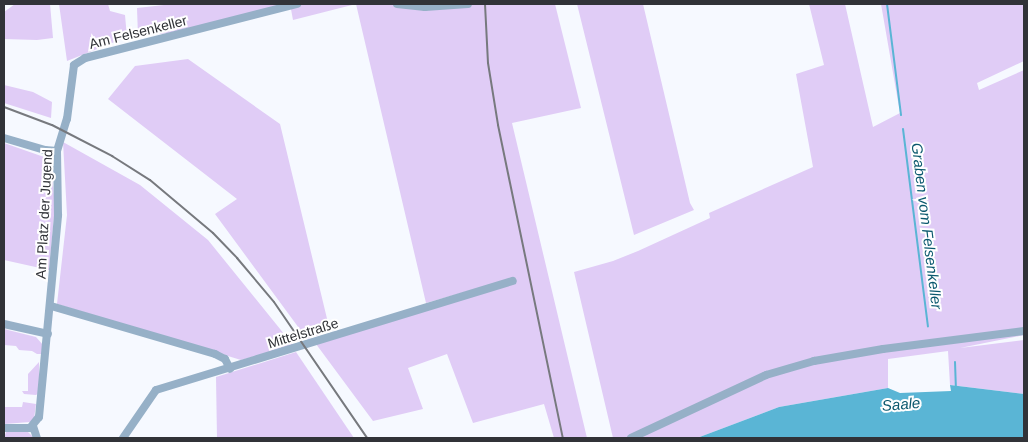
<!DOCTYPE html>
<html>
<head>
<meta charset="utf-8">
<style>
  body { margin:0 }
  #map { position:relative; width:1028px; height:442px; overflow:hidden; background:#f6f9ff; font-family:Arial,sans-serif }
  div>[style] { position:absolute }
  .green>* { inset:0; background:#e0ccf6 }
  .water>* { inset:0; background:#5ab5d5 }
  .stream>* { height:2px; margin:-1px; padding:0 1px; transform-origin:1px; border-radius:1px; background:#5ab5d5 }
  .minor>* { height:8px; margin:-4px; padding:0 4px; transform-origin:4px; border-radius:4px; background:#96b0c7 }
  .rail>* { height:2px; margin:-1px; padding:0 1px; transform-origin:1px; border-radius:1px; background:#77797e }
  span { translate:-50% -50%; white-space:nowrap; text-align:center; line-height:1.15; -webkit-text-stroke:4px #fff; paint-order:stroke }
  .street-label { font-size:14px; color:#313338 }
  .water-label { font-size:15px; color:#0a586e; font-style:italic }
  .frame { position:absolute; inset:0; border:5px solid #313338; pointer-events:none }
</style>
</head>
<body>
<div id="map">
  <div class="green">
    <i style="clip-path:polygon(15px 4px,50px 4px,53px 38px,37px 40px,4px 39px,4px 12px)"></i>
    <i style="clip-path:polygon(59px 4px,108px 4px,110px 11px,125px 15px,127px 37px,67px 61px)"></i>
    <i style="clip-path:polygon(173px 4px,284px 4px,180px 32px,138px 36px,137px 8px)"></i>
    <i style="clip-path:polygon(290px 4px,555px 4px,581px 108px,512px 123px,587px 438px,554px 438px,544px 404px,473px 423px,447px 354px,408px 368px,423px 409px,373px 421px,316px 344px,510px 279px,426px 303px,356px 4px,293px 20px)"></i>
    <i style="clip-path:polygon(577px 4px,643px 4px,690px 203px,694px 210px,634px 235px)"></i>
    <i style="clip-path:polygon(809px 4px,845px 4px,873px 127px,900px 113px,881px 4px,1024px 4px,1024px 61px,977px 83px,979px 90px,1024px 70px,1024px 335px,960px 348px,1024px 340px,1024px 394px,950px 385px,948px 351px,888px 359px,888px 388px,779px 407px,697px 438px,613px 438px,574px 272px,613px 261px,638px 251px,710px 218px,709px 213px,813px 167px,796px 74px,824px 65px)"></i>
    <i style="clip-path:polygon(188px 59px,280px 124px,330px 331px,307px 339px,215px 214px,237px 199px,108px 99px,135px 66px)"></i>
    <i style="clip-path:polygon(4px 85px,33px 92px,52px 102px,51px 118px,4px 103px)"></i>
    <i style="clip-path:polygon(63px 142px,140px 185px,208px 240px,293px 345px,241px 360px,57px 304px,67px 215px)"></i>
    <i style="clip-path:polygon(4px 143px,44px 157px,51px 163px,55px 206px,49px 270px,4px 260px)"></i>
    <i style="clip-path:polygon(4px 329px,36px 337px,43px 345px,41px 354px,37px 354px,32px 351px,19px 350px,16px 346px,4px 345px)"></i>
    <i style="clip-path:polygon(296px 352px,354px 438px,217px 438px,216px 377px)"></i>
    <i style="clip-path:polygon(39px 362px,39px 393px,36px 395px,24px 394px,22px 391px,28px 391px,28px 374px)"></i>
    <i style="clip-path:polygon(23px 402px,36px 404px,34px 419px,30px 422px,4px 424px,4px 407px,22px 407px)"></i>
    <i style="clip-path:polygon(6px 432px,28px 432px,34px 438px,4px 438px)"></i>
  </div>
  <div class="water">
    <i style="clip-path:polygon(950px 385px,1024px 394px,1024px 438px,697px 438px,779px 407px,888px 388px,900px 393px,951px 391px)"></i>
  </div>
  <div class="stream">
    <i style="left:887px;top:4px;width:112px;rotate:82.8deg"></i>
    <i style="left:903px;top:129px;width:199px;rotate:82.8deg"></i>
    <i style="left:955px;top:362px;width:25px;rotate:88deg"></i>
  </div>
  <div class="minor">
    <i style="left:397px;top:4px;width:28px;rotate:6deg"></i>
    <i style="left:425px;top:7px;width:43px;rotate:-4deg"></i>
    <i style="left:4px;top:138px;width:43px;rotate:16.3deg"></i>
    <i style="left:45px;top:150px;width:12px;rotate:5deg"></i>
    <i style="left:51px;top:306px;width:171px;rotate:16.3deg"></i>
    <i style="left:215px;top:354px;width:11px;rotate:27deg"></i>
    <i style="left:225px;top:359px;width:11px;rotate:63deg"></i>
    <i style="left:4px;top:324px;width:45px;rotate:12.8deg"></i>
    <i style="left:33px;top:426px;width:13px;rotate:72deg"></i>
    <i style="left:4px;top:428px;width:26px"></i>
    <i style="left:30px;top:428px;width:14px;rotate:-51deg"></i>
    <i style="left:39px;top:417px;width:203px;rotate:-84.6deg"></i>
    <i style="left:58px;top:215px;width:64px;rotate:-90.9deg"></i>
    <i style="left:57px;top:151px;width:34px;rotate:-73deg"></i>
    <i style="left:67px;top:119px;width:54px;rotate:-82.6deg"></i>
    <i style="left:74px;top:65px;width:13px;rotate:-32deg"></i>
    <i style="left:85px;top:58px;width:219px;rotate:-14.3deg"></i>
    <i style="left:123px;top:438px;width:58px;rotate:-55.5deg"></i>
    <i style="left:156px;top:390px;width:373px;rotate:-17deg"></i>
    <i style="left:631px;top:438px;width:149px;rotate:-25deg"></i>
    <i style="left:766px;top:375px;width:50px;rotate:-16.3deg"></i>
    <i style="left:814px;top:361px;width:70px;rotate:-9.9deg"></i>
    <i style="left:883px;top:349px;width:142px;rotate:-7.3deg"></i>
  </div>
  <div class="rail">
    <i style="left:485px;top:4px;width:59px;rotate:87.1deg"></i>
    <i style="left:488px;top:63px;width:63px;rotate:80.8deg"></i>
    <i style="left:498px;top:125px;width:320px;rotate:78.3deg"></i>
    <i style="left:4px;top:107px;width:51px;rotate:20.6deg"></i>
    <i style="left:52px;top:125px;width:68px;rotate:27.3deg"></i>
    <i style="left:112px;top:156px;width:45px;rotate:32.3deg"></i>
    <i style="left:150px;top:180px;width:82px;rotate:40.1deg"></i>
    <i style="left:213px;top:233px;width:35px;rotate:46deg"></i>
    <i style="left:237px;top:258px;width:57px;rotate:49.9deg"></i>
    <i style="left:274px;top:302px;width:165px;rotate:55.6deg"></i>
  </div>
  <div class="street-label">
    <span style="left:138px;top:32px;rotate:-14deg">Am Felsenkeller</span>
    <span style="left:44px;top:214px;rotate:-87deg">Am Platz der Jugend</span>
    <span style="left:303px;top:333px;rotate:-17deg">Mittelstraße</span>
  </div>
  <div class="water-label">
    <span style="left:927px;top:226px;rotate:83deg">Graben vom Felsenkeller</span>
    <span style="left:901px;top:404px;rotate:-5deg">Saale</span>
  </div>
  <div class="frame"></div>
</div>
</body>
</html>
